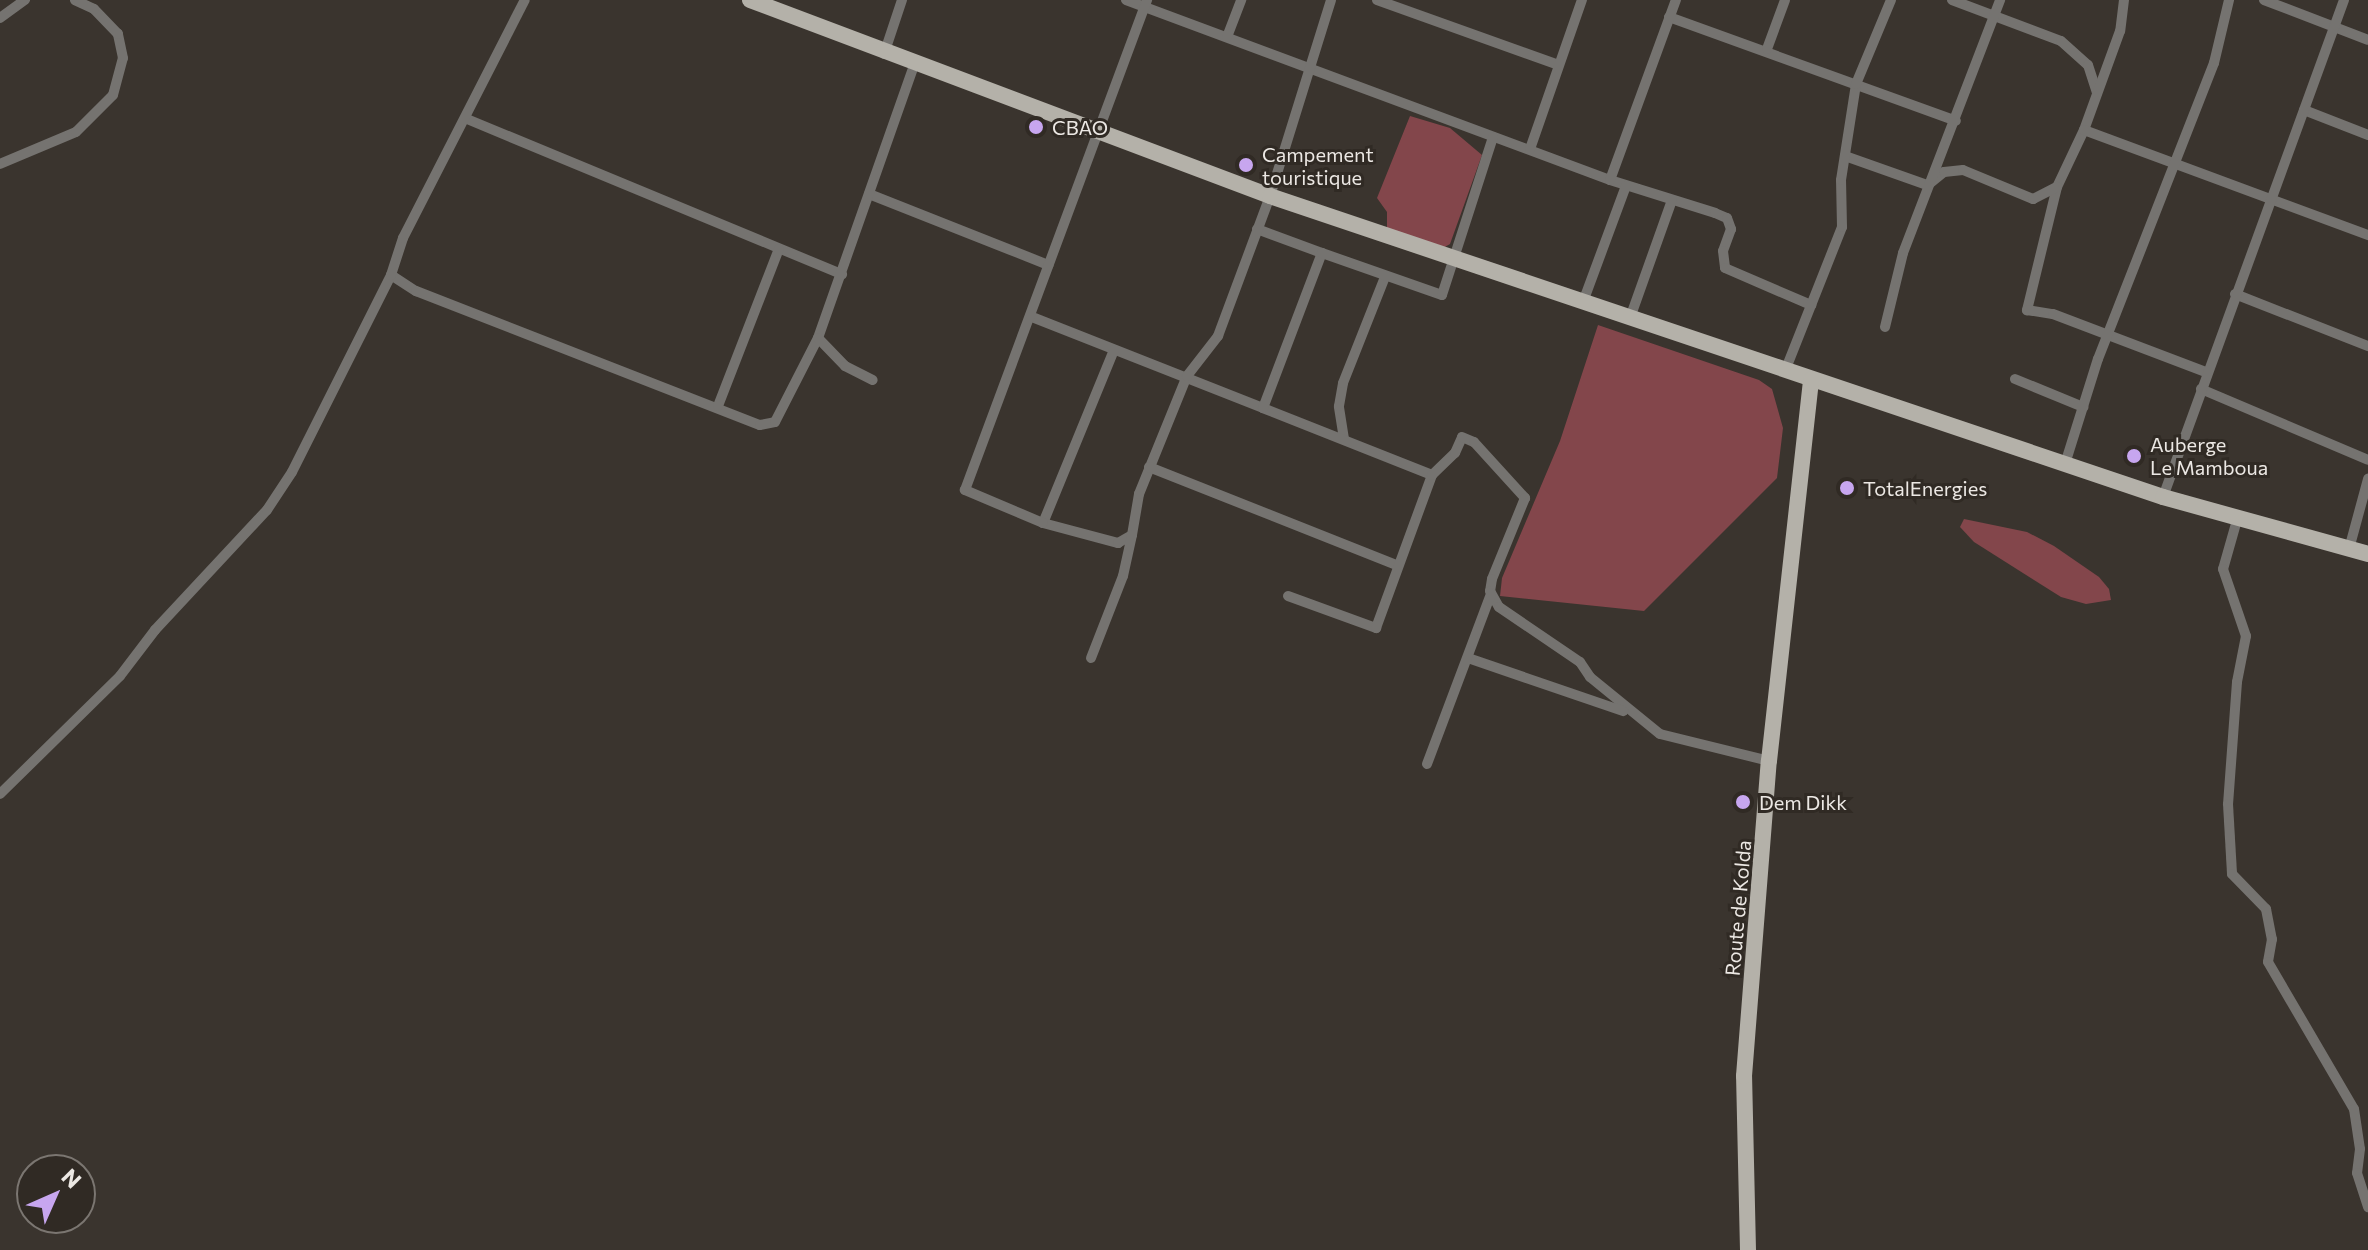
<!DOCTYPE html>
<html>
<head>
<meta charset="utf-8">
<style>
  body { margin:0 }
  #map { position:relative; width:2368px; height:1250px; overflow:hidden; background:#3a342e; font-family:Commissioner,sans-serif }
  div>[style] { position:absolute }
  .green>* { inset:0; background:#83464b }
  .street>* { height:10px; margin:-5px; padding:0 5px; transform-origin:5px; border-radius:5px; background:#757370 }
  .primary>* { height:16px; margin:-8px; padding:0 8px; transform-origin:8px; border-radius:8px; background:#b4b1a9 }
  .dots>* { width:22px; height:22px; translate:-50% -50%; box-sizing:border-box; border:4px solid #302a24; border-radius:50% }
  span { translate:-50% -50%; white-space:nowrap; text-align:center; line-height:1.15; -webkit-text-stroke:6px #302a24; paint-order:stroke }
  .poi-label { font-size:20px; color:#ece8e4 }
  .left { translate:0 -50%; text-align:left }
  .street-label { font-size:20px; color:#ece8e4 }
  .north { position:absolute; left:16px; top:1154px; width:80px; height:80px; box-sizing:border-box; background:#302a24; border:2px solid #7b7671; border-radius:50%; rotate:45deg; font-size:22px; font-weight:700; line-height:32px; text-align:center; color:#ece8e4 }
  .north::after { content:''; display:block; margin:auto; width:28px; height:36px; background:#c7a6ef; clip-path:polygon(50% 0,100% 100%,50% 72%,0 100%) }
</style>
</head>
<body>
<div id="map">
  <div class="green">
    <i style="clip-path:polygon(1410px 116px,1450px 128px,1482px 155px,1450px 244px,1443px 248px,1387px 229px,1387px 212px,1377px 198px)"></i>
    <i style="clip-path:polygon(1598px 325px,1759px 380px,1772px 389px,1783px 428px,1777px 478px,1644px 611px,1500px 596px,1502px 578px,1560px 441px)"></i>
    <i style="clip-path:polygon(1964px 519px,2027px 532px,2054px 546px,2099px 577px,2109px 589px,2111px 600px,2086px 604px,2061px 597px,1974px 542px,1960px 527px)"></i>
  </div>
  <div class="street">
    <i style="left:1126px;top:0;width:516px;rotate:20.4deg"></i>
    <i style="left:1610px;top:180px;width:110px;rotate:17.4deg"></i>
    <i style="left:1715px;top:213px;width:13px;rotate:23deg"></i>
    <i style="left:1727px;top:218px;width:12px;rotate:70deg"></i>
    <i style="left:1731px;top:229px;width:23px;rotate:110deg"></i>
    <i style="left:1723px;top:251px;width:17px;rotate:83deg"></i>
    <i style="left:1725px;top:268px;width:94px;rotate:23.3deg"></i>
    <i style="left:1377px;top:0;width:193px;rotate:19.7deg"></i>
    <i style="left:1952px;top:0;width:116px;rotate:20.6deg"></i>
    <i style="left:2061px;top:41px;width:36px;rotate:42deg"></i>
    <i style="left:2088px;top:65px;width:28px;rotate:72deg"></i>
    <i style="left:2124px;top:0;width:31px;rotate:97deg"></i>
    <i style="left:2120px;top:31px;width:105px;rotate:110deg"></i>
    <i style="left:2084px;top:130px;width:63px;rotate:115.3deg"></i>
    <i style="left:2057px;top:187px;width:127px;rotate:103.7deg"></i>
    <i style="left:2027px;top:310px;width:26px;rotate:9deg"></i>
    <i style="left:2053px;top:314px;width:164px;rotate:20.8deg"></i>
    <i style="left:2264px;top:0;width:111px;rotate:21deg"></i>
    <i style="left:1669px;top:17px;width:305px;rotate:19.9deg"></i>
    <i style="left:0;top:18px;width:31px;rotate:-36deg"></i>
    <i style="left:1227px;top:37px;width:40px;rotate:-69deg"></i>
    <i style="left:1767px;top:49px;width:52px;rotate:-69.8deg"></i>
    <i style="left:884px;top:54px;width:57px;rotate:-71.6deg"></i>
    <i style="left:2304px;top:110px;width:69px;rotate:21.3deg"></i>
    <i style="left:467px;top:119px;width:406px;rotate:22.5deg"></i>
    <i style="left:2084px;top:130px;width:303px;rotate:20.3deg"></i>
    <i style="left:1530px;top:149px;width:158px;rotate:-70.8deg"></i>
    <i style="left:1845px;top:156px;width:87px;rotate:19.5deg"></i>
    <i style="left:0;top:164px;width:82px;rotate:-22.8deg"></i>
    <i style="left:76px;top:132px;width:52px;rotate:-45deg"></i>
    <i style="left:113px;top:95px;width:38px;rotate:-75deg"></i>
    <i style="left:123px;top:58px;width:25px;rotate:-102deg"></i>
    <i style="left:118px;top:34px;width:35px;rotate:-134deg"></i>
    <i style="left:94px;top:9px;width:21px;rotate:-155deg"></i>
    <i style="left:1610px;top:180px;width:192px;rotate:-69.9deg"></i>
    <i style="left:1929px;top:184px;width:19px;rotate:-39deg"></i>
    <i style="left:1944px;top:172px;width:19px;rotate:-6deg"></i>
    <i style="left:1963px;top:170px;width:76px;rotate:22.5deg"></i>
    <i style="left:2033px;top:199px;width:27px;rotate:-27deg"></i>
    <i style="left:869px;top:194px;width:193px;rotate:21.6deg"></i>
    <i style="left:1257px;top:229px;width:69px;rotate:20.3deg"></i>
    <i style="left:391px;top:275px;width:30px;rotate:33deg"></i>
    <i style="left:416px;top:291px;width:369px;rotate:21.3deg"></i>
    <i style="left:760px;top:425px;width:15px;rotate:-11deg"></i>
    <i style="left:775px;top:422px;width:94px;rotate:-62.9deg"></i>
    <i style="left:818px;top:338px;width:288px;rotate:-70.6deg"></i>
    <i style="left:2235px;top:294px;width:143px;rotate:21.4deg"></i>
    <i style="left:1583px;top:302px;width:124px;rotate:-69.7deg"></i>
    <i style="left:1032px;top:317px;width:248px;rotate:21.5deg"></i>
    <i style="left:1630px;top:318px;width:125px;rotate:-70.4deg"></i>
    <i style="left:1885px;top:327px;width:76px;rotate:-76.3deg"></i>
    <i style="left:1903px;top:253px;width:271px;rotate:-69deg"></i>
    <i style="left:818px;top:338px;width:39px;rotate:46deg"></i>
    <i style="left:845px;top:366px;width:31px;rotate:27deg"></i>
    <i style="left:1114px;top:350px;width:187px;rotate:112.3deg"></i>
    <i style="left:1043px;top:523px;width:78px;rotate:14.9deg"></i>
    <i style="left:1118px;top:543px;width:16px;rotate:-30deg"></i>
    <i style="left:1132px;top:535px;width:42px;rotate:-80.3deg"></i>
    <i style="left:1139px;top:494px;width:127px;rotate:-67.9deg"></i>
    <i style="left:1187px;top:376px;width:51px;rotate:-52.2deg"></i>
    <i style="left:1218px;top:336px;width:149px;rotate:-69.6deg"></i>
    <i style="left:1270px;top:196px;width:205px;rotate:-72.7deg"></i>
    <i style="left:1785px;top:371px;width:155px;rotate:-68.4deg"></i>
    <i style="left:1842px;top:227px;width:47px;rotate:-91.2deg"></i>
    <i style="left:1841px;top:180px;width:97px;rotate:-81.1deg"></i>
    <i style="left:1856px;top:84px;width:91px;rotate:-67.4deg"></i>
    <i style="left:2015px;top:379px;width:74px;rotate:22.4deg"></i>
    <i style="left:2201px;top:389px;width:181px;rotate:23deg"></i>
    <i style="left:718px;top:406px;width:168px;rotate:-68.8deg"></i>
    <i style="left:1344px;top:439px;width:33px;rotate:-99deg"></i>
    <i style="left:1339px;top:406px;width:23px;rotate:-80deg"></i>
    <i style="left:1343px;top:383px;width:114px;rotate:-68.4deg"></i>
    <i style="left:2065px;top:464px;width:110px;rotate:-72.6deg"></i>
    <i style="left:2098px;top:359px;width:318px;rotate:-68.6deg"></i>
    <i style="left:2214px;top:63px;width:65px;rotate:-76.6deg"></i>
    <i style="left:1149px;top:467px;width:267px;rotate:21.6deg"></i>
    <i style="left:1432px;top:475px;width:182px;rotate:-158.4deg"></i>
    <i style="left:1263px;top:408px;width:166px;rotate:-69.2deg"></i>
    <i style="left:1322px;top:253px;width:127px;rotate:19.3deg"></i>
    <i style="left:1442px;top:295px;width:166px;rotate:-72.1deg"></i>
    <i style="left:2163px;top:497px;width:529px;rotate:-69.99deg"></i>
    <i style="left:2237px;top:520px;width:51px;rotate:105.9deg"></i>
    <i style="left:2223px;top:569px;width:71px;rotate:71.1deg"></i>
    <i style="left:2246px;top:636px;width:47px;rotate:101.1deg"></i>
    <i style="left:2237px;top:682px;width:122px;rotate:94.2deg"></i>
    <i style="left:2228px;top:804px;width:70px;rotate:86.7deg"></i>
    <i style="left:2232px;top:874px;width:49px;rotate:45.8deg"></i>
    <i style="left:2266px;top:909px;width:31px;rotate:79deg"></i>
    <i style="left:2272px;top:939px;width:23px;rotate:100deg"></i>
    <i style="left:2268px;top:962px;width:170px;rotate:59.7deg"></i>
    <i style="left:2354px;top:1109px;width:40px;rotate:81.5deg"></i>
    <i style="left:2360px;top:1149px;width:24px;rotate:97deg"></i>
    <i style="left:2357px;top:1173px;width:36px;rotate:72deg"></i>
    <i style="left:1043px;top:523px;width:85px;rotate:-157.1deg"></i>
    <i style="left:965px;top:490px;width:523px;rotate:-69.62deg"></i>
    <i style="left:2349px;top:549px;width:73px;rotate:-74.8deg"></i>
    <i style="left:1288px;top:596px;width:94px;rotate:20deg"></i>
    <i style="left:1376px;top:628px;width:163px;rotate:-69.9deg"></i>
    <i style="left:1432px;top:475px;width:32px;rotate:-44deg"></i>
    <i style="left:1455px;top:453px;width:17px;rotate:-66deg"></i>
    <i style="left:1462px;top:437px;width:13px;rotate:23deg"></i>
    <i style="left:1474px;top:442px;width:76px;rotate:47.7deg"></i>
    <i style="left:1525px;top:498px;width:87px;rotate:112.2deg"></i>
    <i style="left:1492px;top:579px;width:12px;rotate:99deg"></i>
    <i style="left:1490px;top:591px;width:18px;rotate:61deg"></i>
    <i style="left:1499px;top:607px;width:98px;rotate:34.2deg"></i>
    <i style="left:1580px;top:662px;width:18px;rotate:56deg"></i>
    <i style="left:1590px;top:677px;width:90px;rotate:39.2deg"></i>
    <i style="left:1660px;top:734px;width:112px;rotate:13.9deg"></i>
    <i style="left:1091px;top:658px;width:88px;rotate:-68.7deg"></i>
    <i style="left:1123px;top:576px;width:42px;rotate:-77.6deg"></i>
    <i style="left:1468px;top:658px;width:164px;rotate:18.9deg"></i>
    <i style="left:1427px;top:764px;width:182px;rotate:-69.4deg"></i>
    <i style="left:0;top:794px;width:168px;rotate:-44.5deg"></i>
    <i style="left:120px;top:676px;width:58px;rotate:-52.7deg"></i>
    <i style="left:155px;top:630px;width:164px;rotate:-47deg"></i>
    <i style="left:267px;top:510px;width:45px;rotate:-56.7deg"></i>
    <i style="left:292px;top:472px;width:220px;rotate:-63.3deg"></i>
    <i style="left:391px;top:275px;width:39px;rotate:-72deg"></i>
    <i style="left:403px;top:238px;width:267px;rotate:-62.9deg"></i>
  </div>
  <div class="primary">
    <i style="left:750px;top:0;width:556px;rotate:20.65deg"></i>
    <i style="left:1270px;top:196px;width:942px;rotate:18.63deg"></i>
    <i style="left:2163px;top:497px;width:213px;rotate:15.5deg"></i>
    <i style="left:1748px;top:1250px;width:174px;rotate:-91.3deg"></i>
    <i style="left:1744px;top:1076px;width:316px;rotate:-85.5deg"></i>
    <i style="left:1769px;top:761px;width:384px;rotate:-83.7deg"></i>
  </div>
  <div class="dots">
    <i style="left:1036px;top:127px;background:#c7a6ef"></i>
    <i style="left:1246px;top:165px;background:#c7a6ef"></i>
    <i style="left:2134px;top:456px;background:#c7a6ef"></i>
    <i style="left:1847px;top:488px;background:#c7a6ef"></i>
    <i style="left:1743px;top:802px;background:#c7a6ef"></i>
  </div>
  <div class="poi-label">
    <span class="left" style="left:1052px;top:127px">CBAO</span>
    <span class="left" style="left:1262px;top:166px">Campement<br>touristique</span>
    <span class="left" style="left:2150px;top:456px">Auberge<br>Le Mamboua</span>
    <span class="left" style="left:1863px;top:488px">TotalEnergies</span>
    <span class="left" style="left:1759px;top:802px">Dem Dikk</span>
  </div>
  <div class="street-label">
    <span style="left:1738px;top:908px;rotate:-85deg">Route de Kolda</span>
  </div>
  <div class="north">N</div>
</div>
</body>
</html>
